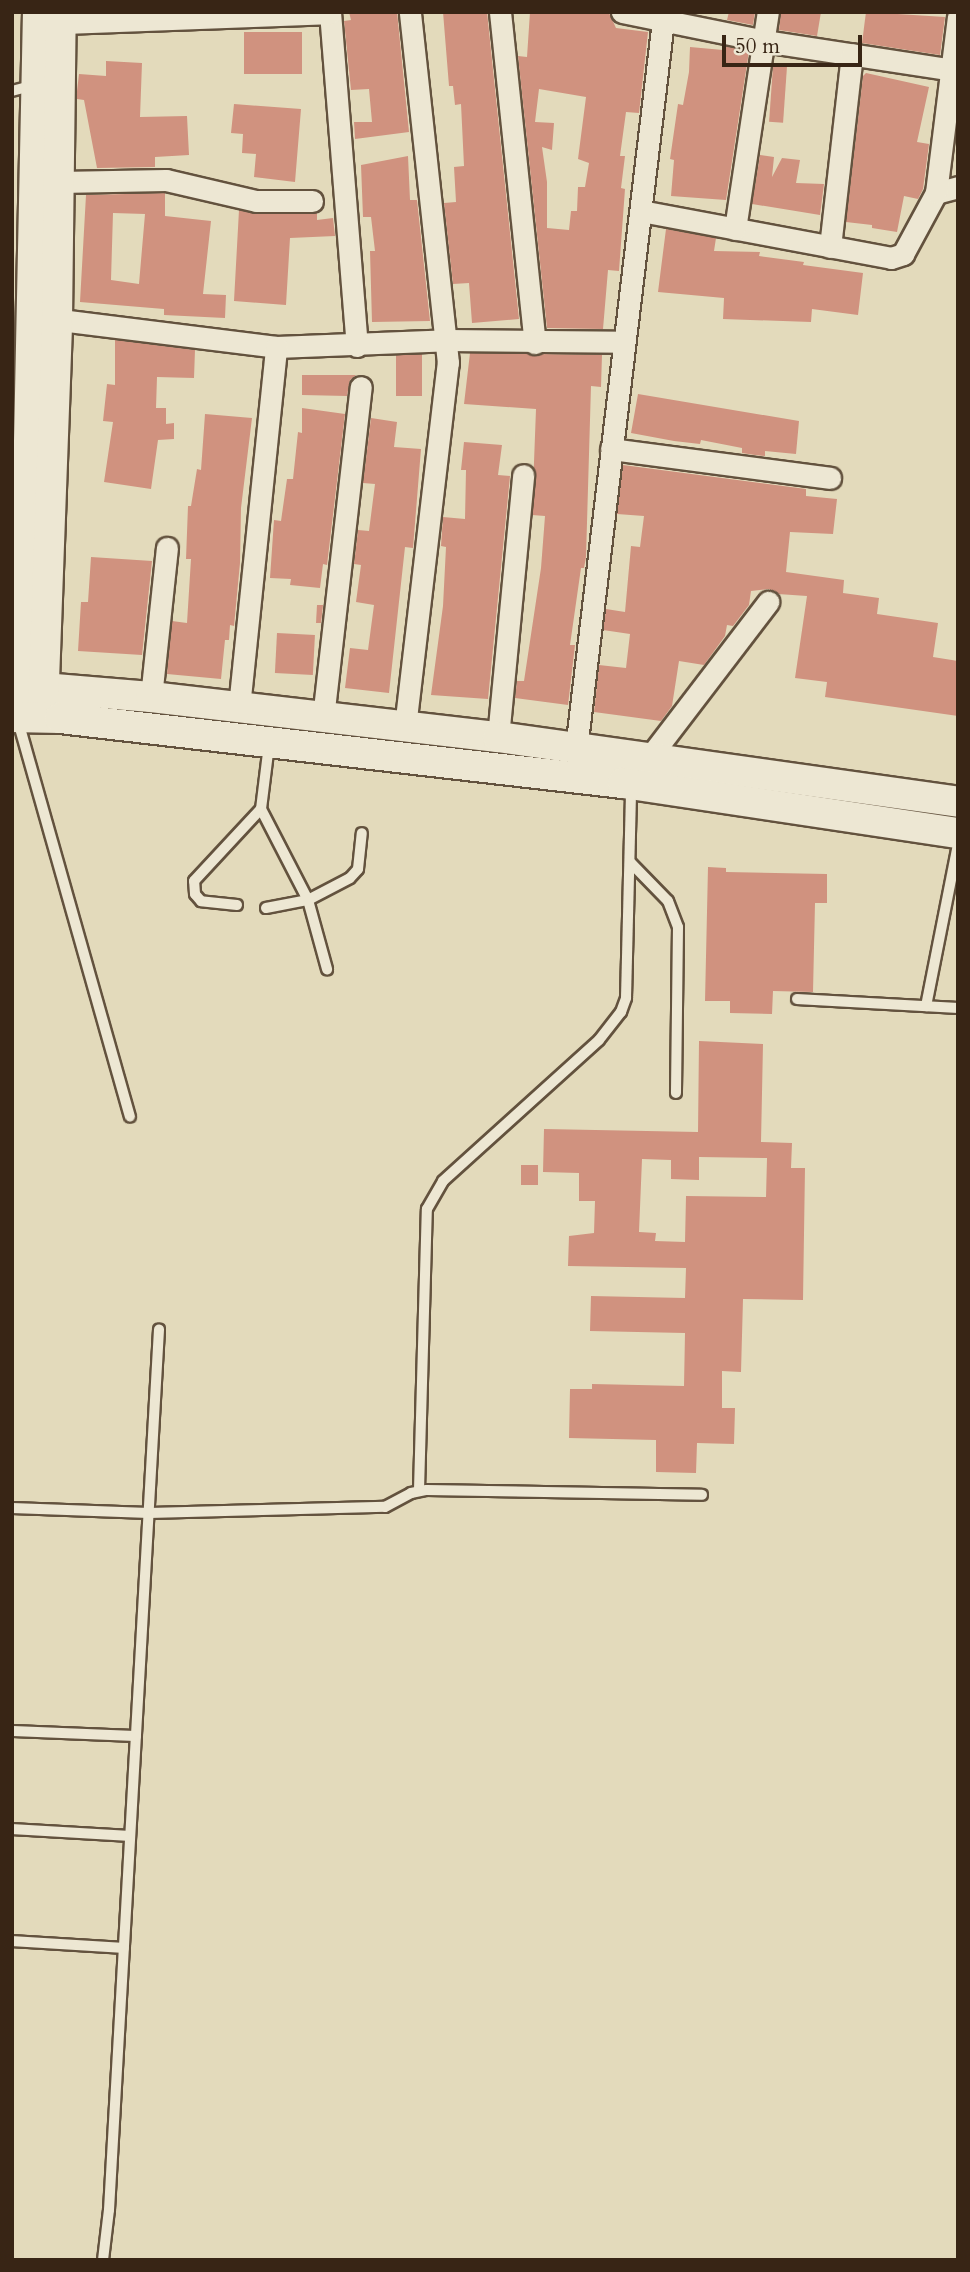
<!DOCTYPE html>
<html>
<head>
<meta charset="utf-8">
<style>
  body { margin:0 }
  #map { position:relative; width:970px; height:2272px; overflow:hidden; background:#e3dabb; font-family:Cardo,serif }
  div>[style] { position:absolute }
  .building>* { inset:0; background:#d0927f; transform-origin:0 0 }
  .roads { filter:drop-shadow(2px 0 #63523e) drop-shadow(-2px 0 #63523e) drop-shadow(0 2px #63523e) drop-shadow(0 -2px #63523e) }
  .lane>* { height:10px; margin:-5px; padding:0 5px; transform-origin:5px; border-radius:5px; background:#ede7d3 }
  .street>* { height:21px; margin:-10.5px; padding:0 10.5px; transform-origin:10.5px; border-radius:10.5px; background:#ede7d3 }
  .secondary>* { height:30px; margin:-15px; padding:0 15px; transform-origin:15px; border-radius:15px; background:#ede7d3 }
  span { translate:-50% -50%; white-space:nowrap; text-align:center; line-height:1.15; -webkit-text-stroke:5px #ede7d3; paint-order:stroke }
  .frame { position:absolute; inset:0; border:14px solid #382515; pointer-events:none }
  .scale { position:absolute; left:722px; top:35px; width:140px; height:32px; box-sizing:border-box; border:4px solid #382515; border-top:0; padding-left:9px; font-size:21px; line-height:24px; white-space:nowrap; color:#382515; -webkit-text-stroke:5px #ede7d3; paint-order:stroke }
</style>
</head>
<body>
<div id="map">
  <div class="building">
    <i style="clip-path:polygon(349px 12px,397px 12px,409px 132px,355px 139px,354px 122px,372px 122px,369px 89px,351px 90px,344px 21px,351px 20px)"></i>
    <i style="clip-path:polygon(443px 12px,487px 12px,519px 319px,472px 323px,469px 283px,453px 284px,444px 203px,456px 202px,454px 167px,464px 166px,461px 104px,455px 105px,453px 86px,449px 86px)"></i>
    <i style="clip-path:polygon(evenodd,530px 12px,609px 13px,616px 28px,648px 32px,639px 113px,626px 112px,620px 156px,625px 156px,621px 188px,625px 189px,619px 271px,608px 270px,603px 329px,547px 328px,518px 56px,527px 57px,530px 12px,539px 89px,586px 97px,578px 159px,589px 163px,585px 187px,578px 187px,577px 211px,571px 211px,569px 230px,547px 228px,547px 182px,542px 147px,552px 150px,554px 123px,535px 122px,539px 89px)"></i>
    <i style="clip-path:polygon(729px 12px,755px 12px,753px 25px,727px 20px)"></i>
    <i style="clip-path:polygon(781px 12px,821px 12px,817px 36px,779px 30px)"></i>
    <i style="clip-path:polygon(866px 12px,945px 17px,940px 55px,862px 43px)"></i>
    <i style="left:244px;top:32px;width:58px;height:42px"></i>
    <i style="clip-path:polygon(723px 46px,749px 51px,726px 200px,671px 196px,674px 160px,670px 159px,678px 104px,683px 105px,689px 72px,690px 47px,723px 50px)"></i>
    <i style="clip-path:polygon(106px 61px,142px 63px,140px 117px,187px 116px,189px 155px,155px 157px,155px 167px,97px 168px,84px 100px,77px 99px,77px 91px,79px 74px,106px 76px)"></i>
    <i style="left:773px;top:66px;width:14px;height:56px;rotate:4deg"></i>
    <i style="clip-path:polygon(866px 73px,929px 87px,917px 142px,929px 144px,923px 189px,918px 199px,904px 196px,897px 232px,872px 228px,872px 225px,846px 222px,863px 76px)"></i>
    <i style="clip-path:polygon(234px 104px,301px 109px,295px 182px,254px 177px,256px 154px,242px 153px,243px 134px,231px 133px)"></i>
    <i style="clip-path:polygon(760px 155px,774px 157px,772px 177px,782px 158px,800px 160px,796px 183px,824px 184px,820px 215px,752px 204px)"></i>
    <i style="clip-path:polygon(408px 156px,410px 200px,417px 200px,430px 321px,372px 322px,370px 251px,375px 251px,371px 217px,363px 217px,361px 165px)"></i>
    <i style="clip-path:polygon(evenodd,165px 193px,165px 216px,211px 221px,203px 294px,226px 295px,225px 318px,164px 315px,164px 309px,80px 302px,86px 195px,165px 193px,113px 213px,145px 214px,139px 284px,111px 280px,113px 213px)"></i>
    <i style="clip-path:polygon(239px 210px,256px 214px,317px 213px,317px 220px,333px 218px,335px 236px,290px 238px,286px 305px,234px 301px)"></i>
    <i style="clip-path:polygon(666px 229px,716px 238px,714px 251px,760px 252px,759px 256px,804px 262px,803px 265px,863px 273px,858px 315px,812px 309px,811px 322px,723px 319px,724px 298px,658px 292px)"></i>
    <i style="clip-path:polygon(115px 340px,195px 350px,194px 378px,157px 377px,156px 408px,166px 408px,166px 424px,174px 423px,174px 439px,158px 440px,151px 489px,104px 482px,113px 422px,103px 421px,107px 384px,115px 385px)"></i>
    <i style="clip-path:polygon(470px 353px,602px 355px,601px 387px,591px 386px,586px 557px,584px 568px,581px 568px,570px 645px,575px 645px,568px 705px,515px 698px,517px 681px,524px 681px,541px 568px,545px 516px,532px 515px,536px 409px,464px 404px)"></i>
    <i style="left:422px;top:354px;width:42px;height:26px;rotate:90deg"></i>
    <i style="clip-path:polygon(302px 375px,356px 375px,350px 380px,347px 396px,302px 395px)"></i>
    <i style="clip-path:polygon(638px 394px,799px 421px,796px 454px,765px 451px,765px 456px,755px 455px,742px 453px,742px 448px,701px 440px,700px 444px,674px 441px,631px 433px)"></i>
    <i style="clip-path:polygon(302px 408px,345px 414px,327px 565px,323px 564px,320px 588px,290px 585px,291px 579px,270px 578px,274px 520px,281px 521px,287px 479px,293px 479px,298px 432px,302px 433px)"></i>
    <i style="clip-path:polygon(205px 414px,252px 418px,241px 508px,240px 563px,234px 626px,230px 625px,229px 640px,225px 640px,221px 679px,167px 674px,172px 621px,187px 623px,191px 559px,186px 559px,188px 506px,191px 506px,197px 469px,201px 470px)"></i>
    <i style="clip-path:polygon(371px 418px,397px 422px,394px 447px,421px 449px,413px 548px,405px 547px,389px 693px,345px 688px,350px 648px,368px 650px,374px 605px,356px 602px,361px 565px,354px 564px,358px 530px,369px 531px,375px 484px,363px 483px)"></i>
    <i style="clip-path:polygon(464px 442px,502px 445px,498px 475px,510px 476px,488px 699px,431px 695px,443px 606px,446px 547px,441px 546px,443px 517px,465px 519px,466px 470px,461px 470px)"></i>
    <i style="clip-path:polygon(623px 465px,806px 489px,806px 496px,837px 499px,833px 534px,790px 532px,786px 572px,844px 580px,843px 593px,879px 598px,877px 614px,938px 623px,933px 657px,958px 661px,958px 716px,825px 697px,827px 682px,795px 678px,807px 596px,778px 594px,769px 589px,751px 591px,749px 605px,733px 626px,727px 625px,725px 636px,704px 665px,679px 661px,672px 706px,661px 721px,594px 712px,599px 665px,626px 668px,630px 634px,603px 630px,606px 609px,625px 612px,631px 546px,640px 547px,644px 516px,617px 514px)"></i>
    <i style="clip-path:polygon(91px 557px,152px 561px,142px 655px,78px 651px,81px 602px,88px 602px)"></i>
    <i style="clip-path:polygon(317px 605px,323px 605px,321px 623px,316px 623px)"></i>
    <i style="left:277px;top:633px;width:38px;height:40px;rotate:3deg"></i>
    <i style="clip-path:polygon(708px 867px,726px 868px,726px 872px,827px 874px,827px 903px,815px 903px,813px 992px,773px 991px,772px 1014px,730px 1013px,730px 1001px,705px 1001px)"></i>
    <i style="clip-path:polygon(evenodd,699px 1041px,763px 1044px,761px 1142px,792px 1143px,791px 1168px,805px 1168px,803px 1300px,743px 1299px,741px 1372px,722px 1371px,722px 1408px,735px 1408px,734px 1444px,697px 1443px,696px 1473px,656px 1472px,656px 1440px,569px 1438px,570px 1389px,592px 1389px,592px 1384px,684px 1386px,685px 1333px,590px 1331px,591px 1296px,685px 1298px,686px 1268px,568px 1266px,569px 1236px,594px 1233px,595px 1201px,579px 1201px,579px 1173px,543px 1172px,544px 1129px,698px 1132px,699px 1041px,699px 1157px,767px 1158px,766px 1197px,686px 1196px,685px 1242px,655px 1241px,656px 1233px,639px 1232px,642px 1159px,671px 1160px,671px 1179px,699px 1180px,699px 1157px)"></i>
    <i style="left:521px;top:1165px;width:17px;height:20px"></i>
  </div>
  <div class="roads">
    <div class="lane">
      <i style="left:12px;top:91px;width:23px;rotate:-15deg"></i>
      <i style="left:18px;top:721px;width:411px;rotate:74.2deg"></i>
      <i style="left:261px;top:809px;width:102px;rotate:62.7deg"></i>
      <i style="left:308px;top:900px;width:72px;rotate:74.6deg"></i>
      <i style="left:630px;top:862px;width:54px;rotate:45.7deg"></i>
      <i style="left:668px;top:901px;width:28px;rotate:69deg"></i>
      <i style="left:678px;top:927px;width:166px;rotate:90.7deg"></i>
      <i style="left:237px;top:905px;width:36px;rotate:-174deg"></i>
      <i style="left:201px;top:901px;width:9px;rotate:-131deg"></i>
      <i style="left:195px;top:894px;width:13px;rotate:-94deg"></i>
      <i style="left:194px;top:881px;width:98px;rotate:-47.1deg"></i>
      <i style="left:261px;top:809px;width:64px;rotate:-82.9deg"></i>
      <i style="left:266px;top:908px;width:43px;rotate:-10.8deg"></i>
      <i style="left:308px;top:900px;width:47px;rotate:-27.6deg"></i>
      <i style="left:350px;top:878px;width:12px;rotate:-48deg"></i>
      <i style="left:358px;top:869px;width:36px;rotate:-84deg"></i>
      <i style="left:797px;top:999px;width:161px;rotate:3.2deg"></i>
      <i style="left:926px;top:1006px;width:165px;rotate:-78.8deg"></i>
      <i style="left:419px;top:1490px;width:281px;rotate:-88.4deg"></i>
      <i style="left:427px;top:1209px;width:32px;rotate:-60deg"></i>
      <i style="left:443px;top:1181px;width:210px;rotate:-42.1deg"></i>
      <i style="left:599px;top:1040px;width:36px;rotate:-52deg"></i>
      <i style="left:621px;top:1012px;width:15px;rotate:-70deg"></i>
      <i style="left:626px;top:998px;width:211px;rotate:-88.6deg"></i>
      <i style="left:12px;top:1508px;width:137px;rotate:2.1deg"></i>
      <i style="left:149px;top:1513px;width:236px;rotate:-1.5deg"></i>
      <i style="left:385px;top:1507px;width:30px;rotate:-28deg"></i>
      <i style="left:411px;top:1493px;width:16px;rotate:-11deg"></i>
      <i style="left:427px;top:1490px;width:275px;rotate:1deg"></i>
      <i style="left:12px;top:1731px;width:124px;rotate:2.3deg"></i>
      <i style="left:12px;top:1829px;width:118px;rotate:3.4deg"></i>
      <i style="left:12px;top:1941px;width:112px;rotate:3.6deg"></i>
      <i style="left:103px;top:2260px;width:50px;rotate:-83.2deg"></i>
      <i style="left:109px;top:2210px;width:882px;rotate:-86.75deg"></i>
    </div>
    <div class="street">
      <i style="left:330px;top:12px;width:335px;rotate:85.4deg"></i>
      <i style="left:500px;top:12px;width:333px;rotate:84deg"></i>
      <i style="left:622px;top:12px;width:145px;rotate:11.5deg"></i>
      <i style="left:764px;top:41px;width:191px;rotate:8.7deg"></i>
      <i style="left:61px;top:23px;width:269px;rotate:-2.1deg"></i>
      <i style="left:59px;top:182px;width:107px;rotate:-1.1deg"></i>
      <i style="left:166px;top:180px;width:92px;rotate:13.1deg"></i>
      <i style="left:256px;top:201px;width:56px"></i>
      <i style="left:936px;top:193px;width:23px;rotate:-15deg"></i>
      <i style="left:641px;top:211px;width:254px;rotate:10.6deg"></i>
      <i style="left:891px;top:258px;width:13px;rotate:-18deg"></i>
      <i style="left:903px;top:254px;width:69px;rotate:-61.6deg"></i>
      <i style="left:936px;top:193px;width:177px;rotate:-82.9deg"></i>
      <i style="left:735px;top:229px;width:219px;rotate:-81.4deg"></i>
      <i style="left:830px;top:247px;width:194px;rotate:-83.5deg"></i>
      <i style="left:44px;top:318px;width:234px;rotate:7.1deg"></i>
      <i style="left:276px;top:347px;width:171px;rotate:-2.3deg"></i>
      <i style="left:447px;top:340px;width:177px;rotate:0.6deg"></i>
      <i style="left:611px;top:449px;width:221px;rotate:7.5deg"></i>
      <i style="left:151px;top:697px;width:150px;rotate:-83.9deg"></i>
      <i style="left:239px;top:707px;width:362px;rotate:-84.1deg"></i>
      <i style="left:323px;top:718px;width:333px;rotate:-83.5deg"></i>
      <i style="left:405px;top:727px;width:367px;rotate:-83.3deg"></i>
      <i style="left:448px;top:363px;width:353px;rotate:-96.2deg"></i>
      <i style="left:498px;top:737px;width:263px;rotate:-84.5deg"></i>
      <i style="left:576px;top:749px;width:742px;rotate:-83.19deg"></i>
      <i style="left:642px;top:767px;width:208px;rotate:-52.6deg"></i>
    </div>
    <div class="secondary">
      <i style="left:12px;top:689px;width:31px;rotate:-2deg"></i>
      <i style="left:43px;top:688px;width:108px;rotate:4.8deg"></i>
      <i style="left:151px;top:697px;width:349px;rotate:6.6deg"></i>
      <i style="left:498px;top:737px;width:465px;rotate:8deg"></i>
      <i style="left:16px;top:706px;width:217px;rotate:-86.8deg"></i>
      <i style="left:28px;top:489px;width:477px;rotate:-88.8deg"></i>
      <i style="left:43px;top:708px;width:389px;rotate:-87.9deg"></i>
      <i style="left:57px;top:319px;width:307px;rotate:-89.3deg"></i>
      <i style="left:12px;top:717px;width:48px;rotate:1.2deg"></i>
      <i style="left:60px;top:718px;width:567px;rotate:6.59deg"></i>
      <i style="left:623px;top:783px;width:339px;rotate:8.5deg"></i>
    </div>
  </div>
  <div class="frame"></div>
  <div class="scale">50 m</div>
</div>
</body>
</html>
